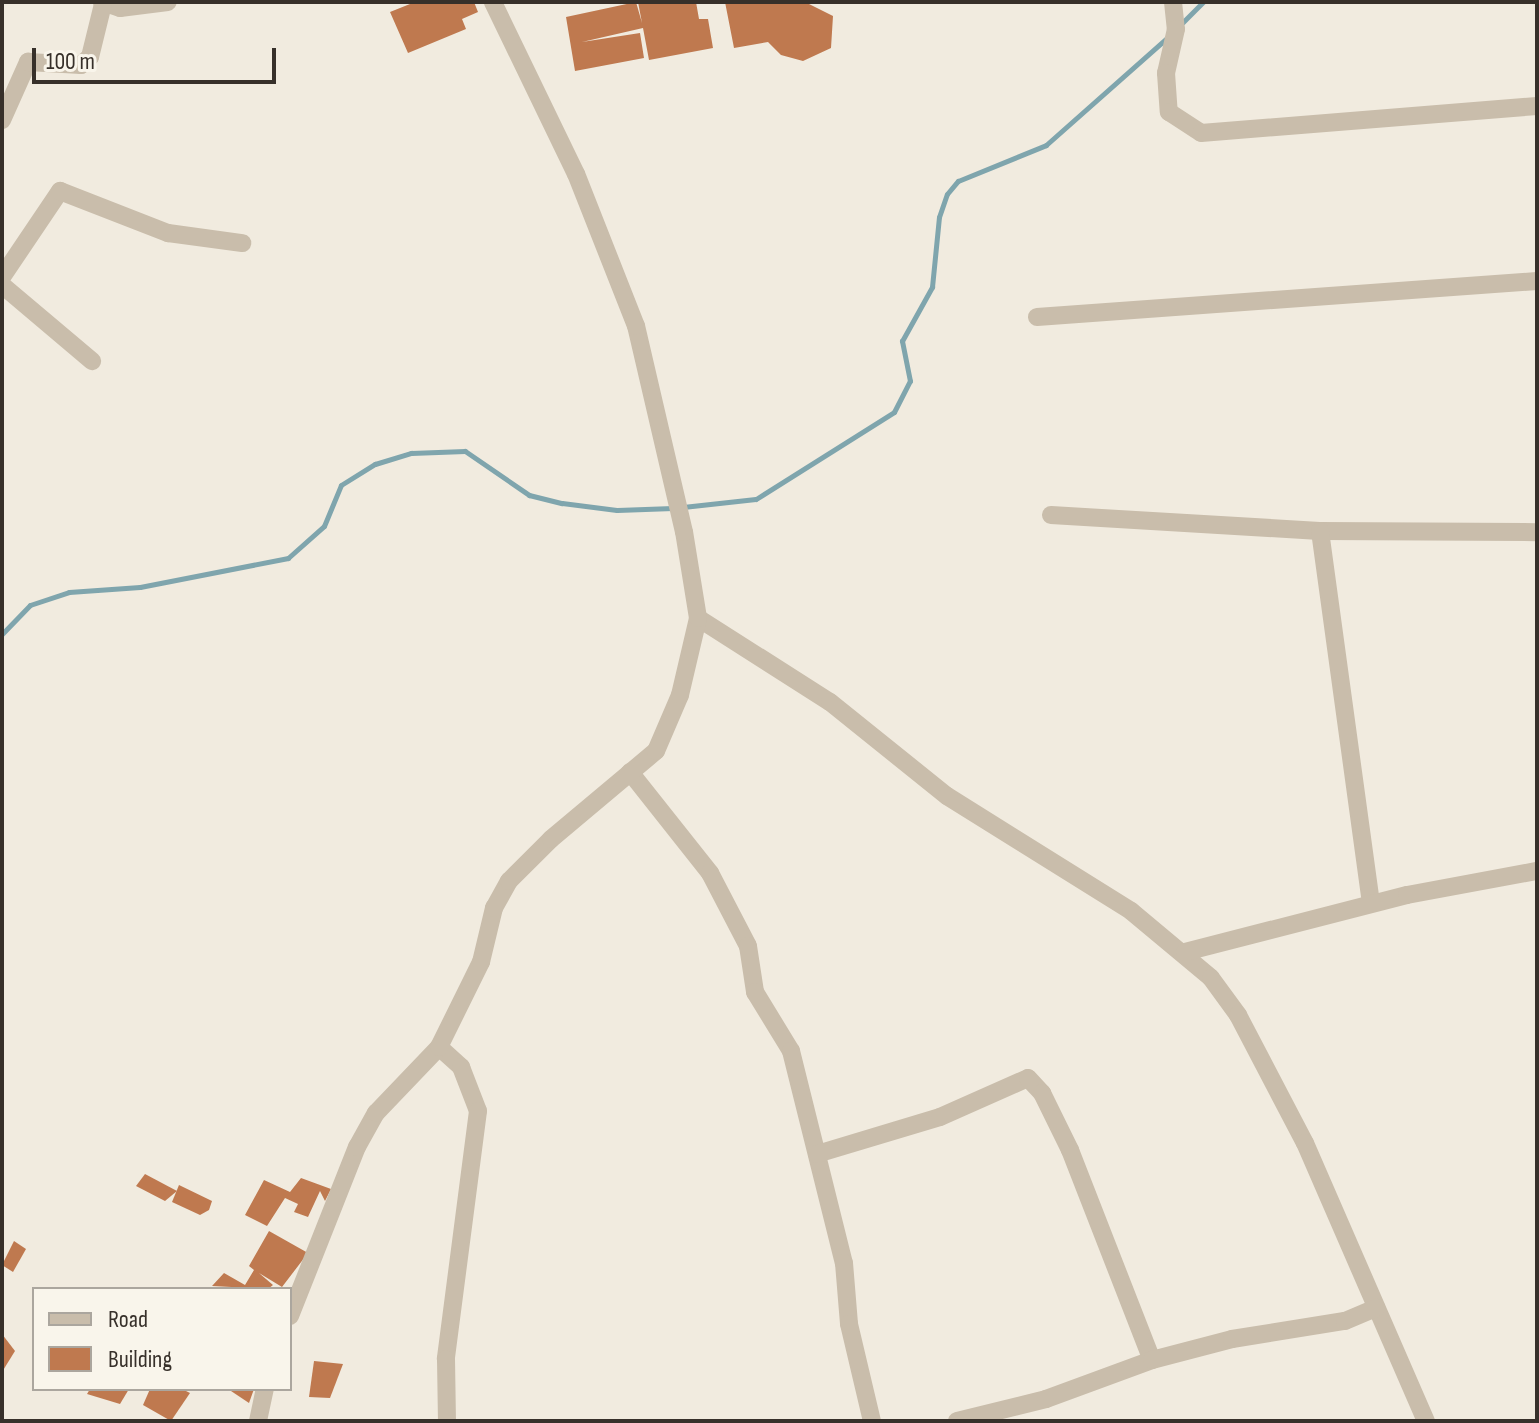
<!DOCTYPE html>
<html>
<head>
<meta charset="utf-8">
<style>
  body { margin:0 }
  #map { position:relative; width:1539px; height:1423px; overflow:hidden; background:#f1ebdf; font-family:"Sofia Sans Condensed",sans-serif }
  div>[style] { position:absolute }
  .stream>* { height:5px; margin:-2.5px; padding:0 2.5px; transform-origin:2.5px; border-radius:2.5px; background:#7fa5ad }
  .building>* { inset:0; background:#bf794f }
  .minor>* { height:18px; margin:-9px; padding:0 9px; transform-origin:9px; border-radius:9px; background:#c9bdab }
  span { translate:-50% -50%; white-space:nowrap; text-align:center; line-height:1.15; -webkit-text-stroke:7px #f9f5eb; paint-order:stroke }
  .frame { position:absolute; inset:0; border:4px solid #37302a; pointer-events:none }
  .legend { position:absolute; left:32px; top:1287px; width:260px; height:104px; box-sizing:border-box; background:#f9f5eb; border:2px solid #aba69e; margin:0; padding:10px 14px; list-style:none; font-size:24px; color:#37302a }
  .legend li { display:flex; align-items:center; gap:16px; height:40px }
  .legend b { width:40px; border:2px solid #aba69e }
  .scale { position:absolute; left:32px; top:48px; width:244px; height:36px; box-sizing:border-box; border:4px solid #37302a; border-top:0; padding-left:10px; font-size:24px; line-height:28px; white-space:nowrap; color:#37302a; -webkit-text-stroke:6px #f9f5eb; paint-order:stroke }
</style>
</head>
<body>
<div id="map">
  <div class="stream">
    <i style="left:1181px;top:24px;width:31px;rotate:-45deg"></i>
    <i style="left:683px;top:507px;width:73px;rotate:-6.3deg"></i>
    <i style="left:756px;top:499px;width:163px;rotate:-32.2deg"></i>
    <i style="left:894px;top:412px;width:35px;rotate:-63deg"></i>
    <i style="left:910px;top:381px;width:41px;rotate:-101.3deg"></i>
    <i style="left:902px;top:341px;width:62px;rotate:-60.9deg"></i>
    <i style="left:932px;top:287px;width:70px;rotate:-84.3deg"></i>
    <i style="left:939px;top:217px;width:24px;rotate:-71deg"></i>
    <i style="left:947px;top:194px;width:17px;rotate:-50deg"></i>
    <i style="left:958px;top:181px;width:95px;rotate:-22.2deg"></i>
    <i style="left:1046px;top:145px;width:163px;rotate:-41.5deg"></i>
    <i style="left:2px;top:634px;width:40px;rotate:-46deg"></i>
    <i style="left:30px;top:605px;width:41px;rotate:-18.4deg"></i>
    <i style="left:69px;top:592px;width:71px;rotate:-4deg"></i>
    <i style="left:140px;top:587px;width:151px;rotate:-11.1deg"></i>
    <i style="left:288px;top:558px;width:48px;rotate:-41.6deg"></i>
    <i style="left:324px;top:526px;width:44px;rotate:-67.5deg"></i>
    <i style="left:341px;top:485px;width:40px;rotate:-32deg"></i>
    <i style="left:375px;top:464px;width:38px;rotate:-17deg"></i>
    <i style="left:411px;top:453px;width:54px;rotate:-2.1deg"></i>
    <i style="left:465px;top:451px;width:78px;rotate:34.5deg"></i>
    <i style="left:529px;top:495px;width:34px;rotate:14deg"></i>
    <i style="left:562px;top:503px;width:55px;rotate:7.3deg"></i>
    <i style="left:617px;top:510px;width:56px;rotate:-2deg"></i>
  </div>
  <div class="building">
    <i style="clip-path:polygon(415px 2px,474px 2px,478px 12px,462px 19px,466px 29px,408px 53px,390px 12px)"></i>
    <i style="clip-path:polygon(636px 2px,642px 23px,638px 2px,696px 2px,699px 19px,708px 19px,713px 48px,649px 60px,643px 28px,582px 42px,640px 33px,644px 58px,575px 71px,566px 17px)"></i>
    <i style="clip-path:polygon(725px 2px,805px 2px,833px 16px,831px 48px,803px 61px,781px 55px,768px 42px,734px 48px)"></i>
    <i style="clip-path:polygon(145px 1174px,177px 1191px,165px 1201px,136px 1186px)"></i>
    <i style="clip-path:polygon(301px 1178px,331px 1189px,325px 1201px,320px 1191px,308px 1217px,294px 1212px,298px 1204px,285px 1198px,267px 1226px,245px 1215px,264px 1180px,290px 1192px)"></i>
    <i style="clip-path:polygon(179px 1185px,212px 1201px,209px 1210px,200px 1215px,172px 1202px)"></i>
    <i style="clip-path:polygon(269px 1231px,308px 1253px,282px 1287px,259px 1273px,273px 1285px,268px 1289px,212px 1286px,224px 1273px,245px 1285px,254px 1270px,249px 1266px)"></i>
    <i style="clip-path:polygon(14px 1241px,26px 1249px,13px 1272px,2px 1265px)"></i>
    <i style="clip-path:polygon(2px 1334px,15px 1351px,2px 1372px)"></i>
    <i style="clip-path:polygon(314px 1361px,343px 1364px,330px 1398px,309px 1397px)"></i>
    <i style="clip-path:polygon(90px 1389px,129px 1389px,120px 1404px,87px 1394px)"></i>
    <i style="clip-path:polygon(150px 1389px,182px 1389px,190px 1393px,171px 1421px,143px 1405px)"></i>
    <i style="clip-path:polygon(228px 1389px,254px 1389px,249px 1403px)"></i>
  </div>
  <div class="minor">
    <i style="left:102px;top:2px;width:19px;rotate:18deg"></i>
    <i style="left:120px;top:8px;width:48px;rotate:-7.1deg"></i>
    <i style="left:1173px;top:2px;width:27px;rotate:84deg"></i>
    <i style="left:1176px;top:29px;width:45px;rotate:102.8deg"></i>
    <i style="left:1166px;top:73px;width:39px;rotate:86deg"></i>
    <i style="left:1169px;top:112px;width:38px;rotate:33deg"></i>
    <i style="left:1201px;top:133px;width:337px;rotate:-4.6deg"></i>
    <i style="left:2px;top:120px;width:64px;rotate:-65.9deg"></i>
    <i style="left:28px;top:62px;width:53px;rotate:3.2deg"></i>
    <i style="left:81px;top:65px;width:12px;rotate:-42deg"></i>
    <i style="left:90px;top:57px;width:55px;rotate:-76.2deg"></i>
    <i style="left:2px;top:277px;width:104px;rotate:-56deg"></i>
    <i style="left:60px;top:191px;width:116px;rotate:21.3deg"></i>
    <i style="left:168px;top:233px;width:75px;rotate:7.7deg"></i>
    <i style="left:2px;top:285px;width:118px;rotate:40.2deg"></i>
    <i style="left:1037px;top:317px;width:501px;rotate:-4.12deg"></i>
    <i style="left:1051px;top:515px;width:269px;rotate:3.4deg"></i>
    <i style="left:1320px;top:531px;width:217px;rotate:0.3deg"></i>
    <i style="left:1320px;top:531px;width:375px;rotate:82.2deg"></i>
    <i style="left:698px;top:618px;width:156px;rotate:32.5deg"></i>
    <i style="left:830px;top:702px;width:150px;rotate:38.8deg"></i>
    <i style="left:947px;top:796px;width:217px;rotate:32deg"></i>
    <i style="left:1131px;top:911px;width:104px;rotate:39.9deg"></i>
    <i style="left:1211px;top:978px;width:46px;rotate:53.9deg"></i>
    <i style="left:1238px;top:1015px;width:144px;rotate:62.4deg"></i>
    <i style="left:1305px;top:1143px;width:303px;rotate:66.5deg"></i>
    <i style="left:630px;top:772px;width:129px;rotate:51.6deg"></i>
    <i style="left:710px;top:873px;width:82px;rotate:62.5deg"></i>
    <i style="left:748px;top:946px;width:47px;rotate:81.3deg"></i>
    <i style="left:755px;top:992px;width:69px;rotate:58.6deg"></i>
    <i style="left:791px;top:1051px;width:219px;rotate:76deg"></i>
    <i style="left:844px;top:1263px;width:61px;rotate:85.3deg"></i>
    <i style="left:849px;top:1324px;width:100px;rotate:76.7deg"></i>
    <i style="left:1185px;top:952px;width:229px;rotate:-14.4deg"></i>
    <i style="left:1407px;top:895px;width:132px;rotate:-10.5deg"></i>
    <i style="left:439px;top:1047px;width:30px;rotate:42deg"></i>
    <i style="left:461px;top:1067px;width:47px;rotate:68.9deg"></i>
    <i style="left:478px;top:1111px;width:250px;rotate:97.4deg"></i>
    <i style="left:446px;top:1359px;width:62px;rotate:89.1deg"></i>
    <i style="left:817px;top:1154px;width:128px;rotate:-16.7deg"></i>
    <i style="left:940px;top:1117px;width:96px;rotate:-23.9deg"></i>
    <i style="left:1028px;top:1078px;width:21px;rotate:47deg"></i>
    <i style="left:1042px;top:1093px;width:64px;rotate:63.8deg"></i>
    <i style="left:1070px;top:1150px;width:225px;rotate:68.7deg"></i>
    <i style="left:290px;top:1316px;width:182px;rotate:-68.4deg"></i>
    <i style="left:357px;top:1147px;width:39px;rotate:-61deg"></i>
    <i style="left:376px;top:1113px;width:91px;rotate:-46.3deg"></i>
    <i style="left:439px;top:1047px;width:95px;rotate:-63.7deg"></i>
    <i style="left:481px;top:962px;width:56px;rotate:-76.5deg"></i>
    <i style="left:494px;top:908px;width:31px;rotate:-61deg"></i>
    <i style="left:509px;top:881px;width:59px;rotate:-45deg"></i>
    <i style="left:551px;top:839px;width:137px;rotate:-40deg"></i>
    <i style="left:656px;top:751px;width:61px;rotate:-66.8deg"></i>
    <i style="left:680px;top:695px;width:79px;rotate:-76.8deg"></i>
    <i style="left:698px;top:618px;width:87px;rotate:-99.2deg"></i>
    <i style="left:684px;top:532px;width:212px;rotate:-103.1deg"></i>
    <i style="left:636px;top:326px;width:163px;rotate:-111.5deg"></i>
    <i style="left:576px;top:174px;width:191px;rotate:-115.8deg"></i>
    <i style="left:258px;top:1421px;width:33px;rotate:-78deg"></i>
    <i style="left:957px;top:1421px;width:92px;rotate:-13.9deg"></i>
    <i style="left:1046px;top:1399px;width:113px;rotate:-20.2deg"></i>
    <i style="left:1152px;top:1360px;width:83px;rotate:-14.7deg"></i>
    <i style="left:1232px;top:1339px;width:114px;rotate:-9.1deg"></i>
    <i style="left:1345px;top:1321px;width:34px;rotate:-23deg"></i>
  </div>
  <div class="frame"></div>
  <ul class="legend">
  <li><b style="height:10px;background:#c9bdab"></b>Road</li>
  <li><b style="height:22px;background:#bf794f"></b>Building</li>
  </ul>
  <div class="scale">100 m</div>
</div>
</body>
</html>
